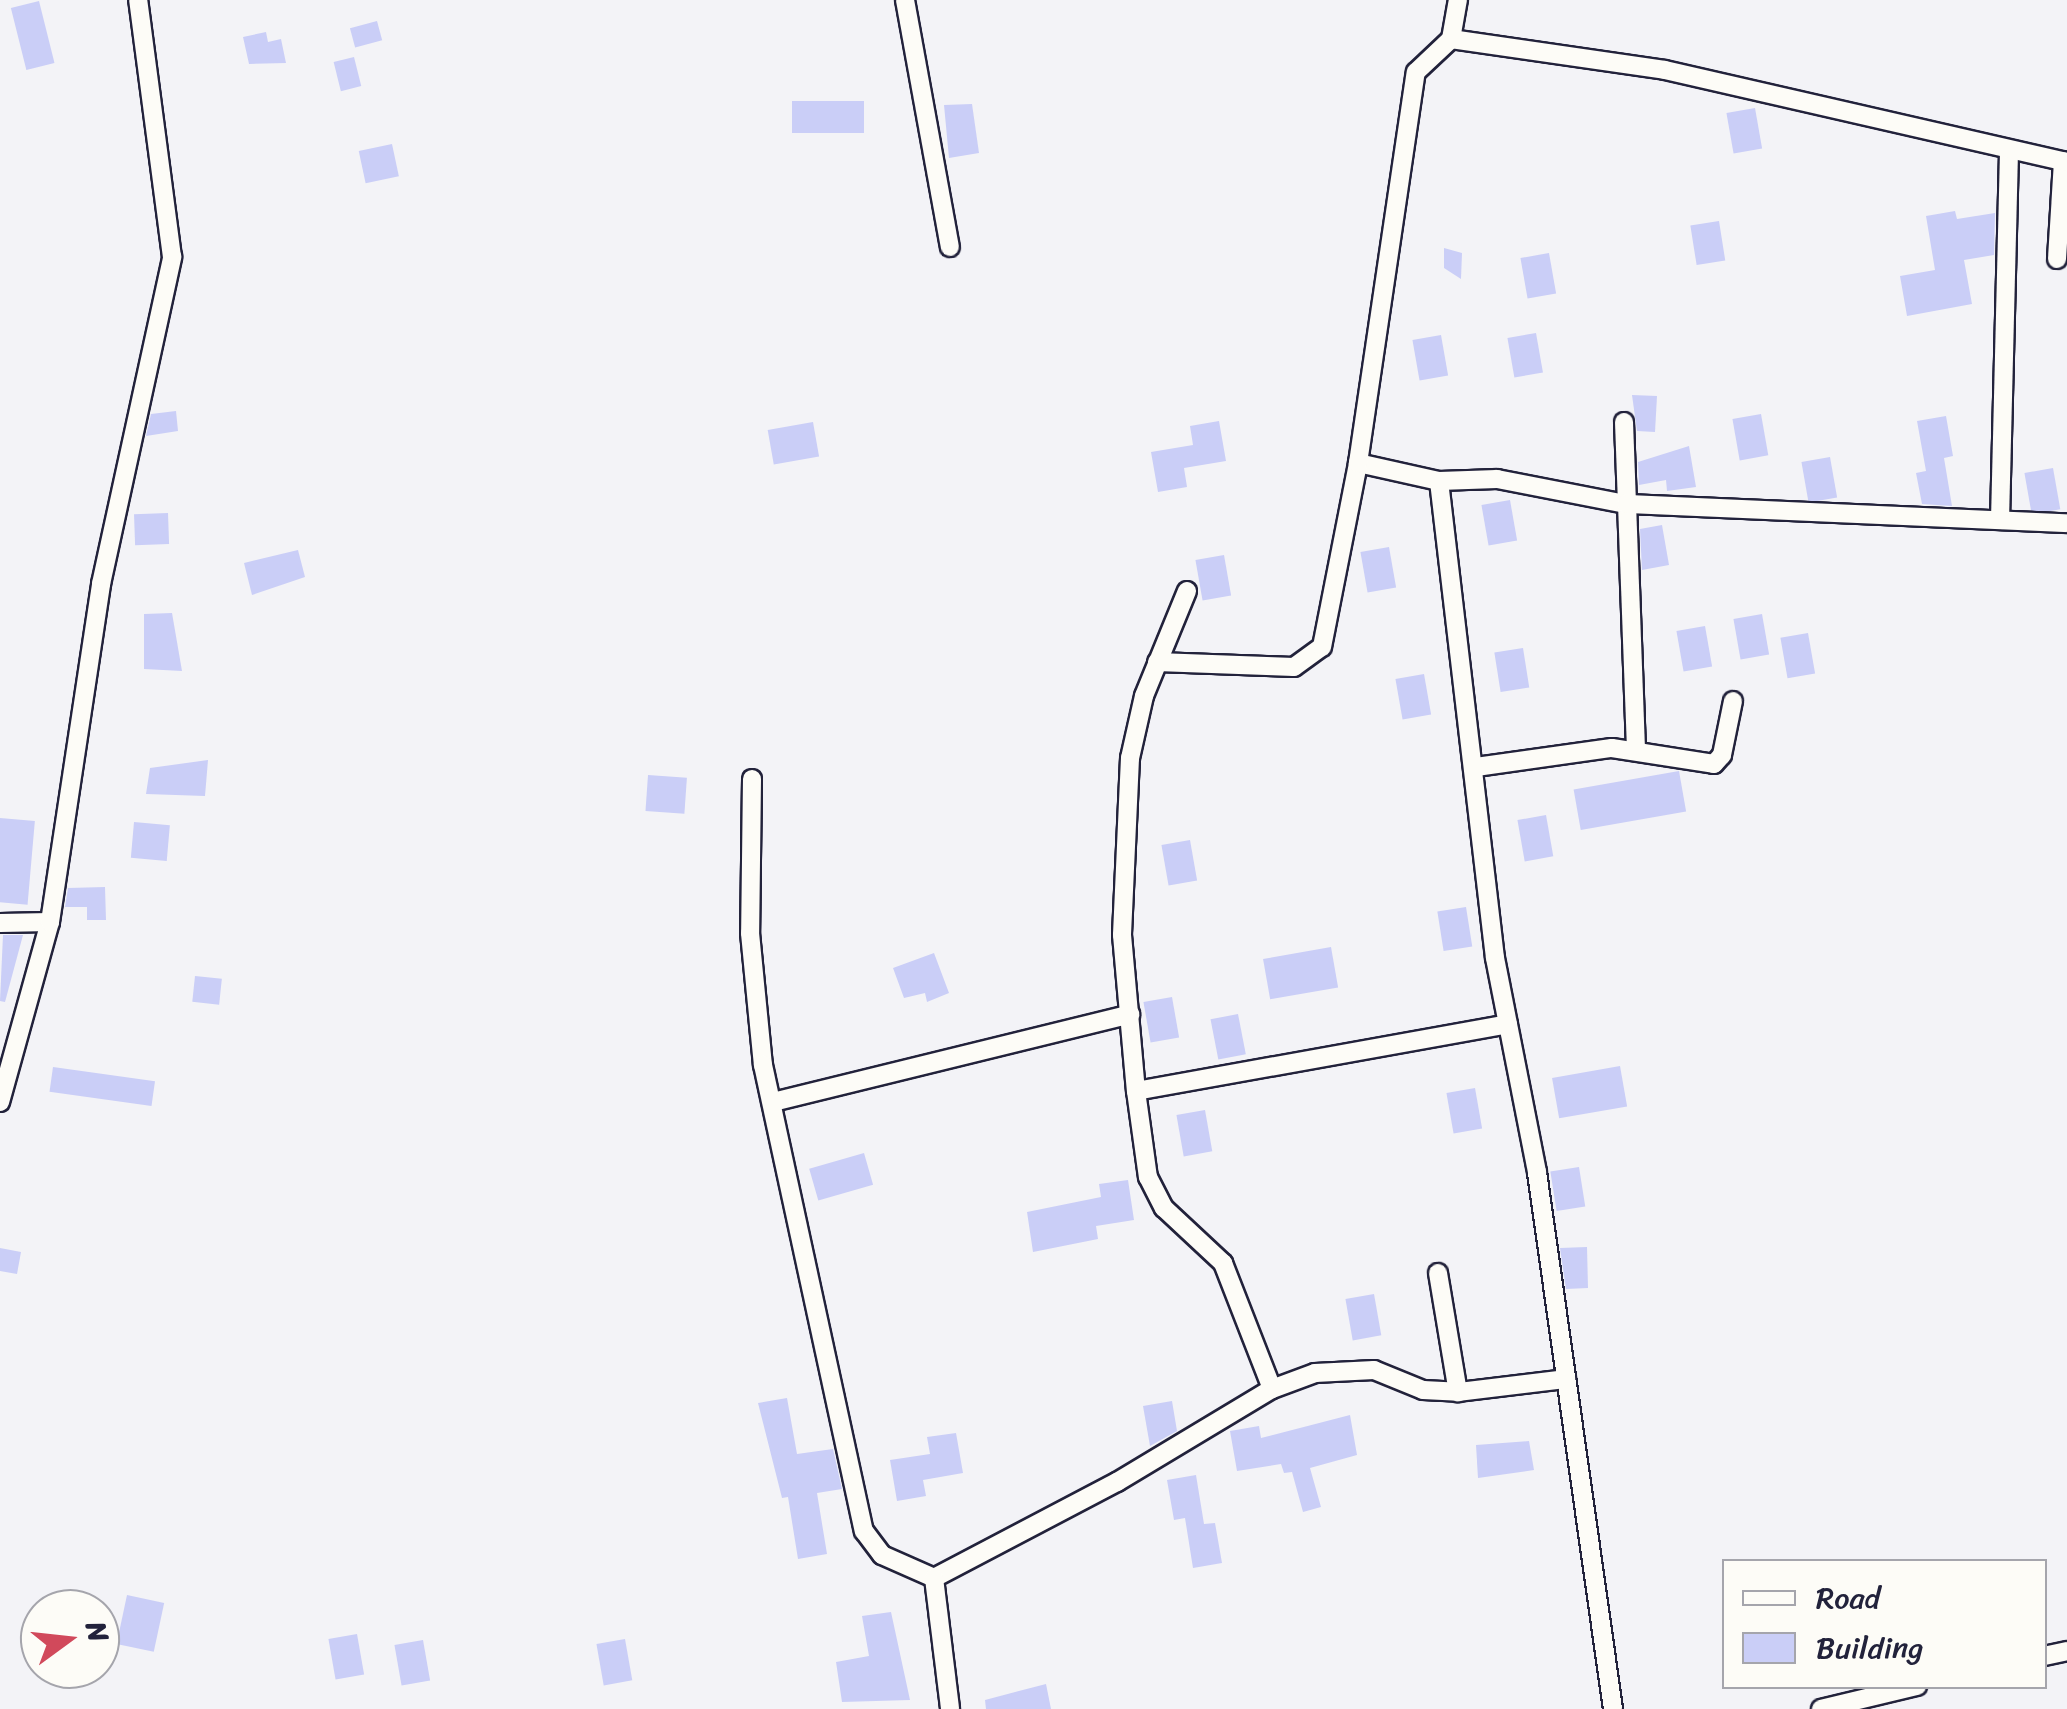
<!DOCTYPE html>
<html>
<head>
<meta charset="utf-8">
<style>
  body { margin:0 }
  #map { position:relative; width:2067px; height:1709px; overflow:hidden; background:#f3f3f7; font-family:Sriracha,sans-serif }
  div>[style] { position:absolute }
  .building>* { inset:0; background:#cacef7; transform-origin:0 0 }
  .roads { filter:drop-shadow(2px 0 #22223b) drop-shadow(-2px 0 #22223b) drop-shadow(0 2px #22223b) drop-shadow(0 -2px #22223b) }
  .street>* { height:18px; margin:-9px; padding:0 9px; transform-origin:9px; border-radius:9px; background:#fdfcf7 }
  span { translate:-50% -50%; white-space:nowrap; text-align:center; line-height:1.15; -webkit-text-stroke:9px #fdfcf7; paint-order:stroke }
  .legend { position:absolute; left:1722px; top:1559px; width:325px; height:130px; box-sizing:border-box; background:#fdfcf7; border:2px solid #a5a5ac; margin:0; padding:12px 18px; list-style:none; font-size:30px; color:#22223b }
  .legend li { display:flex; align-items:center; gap:20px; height:50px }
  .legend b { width:50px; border:2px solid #a5a5ac }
  .north { position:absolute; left:20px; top:1589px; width:100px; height:100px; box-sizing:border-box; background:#fdfcf7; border:2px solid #a5a5ac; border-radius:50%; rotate:75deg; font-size:28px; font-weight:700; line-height:40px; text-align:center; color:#22223b }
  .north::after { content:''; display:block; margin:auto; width:35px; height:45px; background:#d1495b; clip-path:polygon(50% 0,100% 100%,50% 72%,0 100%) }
</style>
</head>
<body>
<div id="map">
  <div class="building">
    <i style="left:39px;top:1px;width:64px;height:29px;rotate:76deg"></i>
    <i style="left:377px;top:21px;width:20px;height:28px;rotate:75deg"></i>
    <i style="clip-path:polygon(266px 32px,268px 42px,281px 39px,286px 63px,249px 64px,243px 37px)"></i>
    <i style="left:354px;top:57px;width:30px;height:21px;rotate:76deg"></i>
    <i style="left:792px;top:101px;width:72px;height:32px"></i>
    <i style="clip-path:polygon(972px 104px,979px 153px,949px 158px,944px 105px)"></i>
    <i style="left:1755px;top:108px;width:41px;height:29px;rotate:80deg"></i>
    <i style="left:392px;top:144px;width:33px;height:34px;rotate:78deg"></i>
    <i style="clip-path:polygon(1955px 211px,1957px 219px,1995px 213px,1994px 255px,1964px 260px,1972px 304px,1907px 316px,1900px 276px,1935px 270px,1926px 216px)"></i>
    <i style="left:1719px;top:221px;width:40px;height:29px;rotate:81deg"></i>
    <i style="clip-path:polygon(1444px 248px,1462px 253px,1461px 279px,1444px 268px)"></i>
    <i style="left:1549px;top:253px;width:41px;height:29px;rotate:80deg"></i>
    <i style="left:1536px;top:333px;width:40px;height:29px;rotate:80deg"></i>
    <i style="left:1441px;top:335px;width:41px;height:29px;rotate:80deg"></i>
    <i style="clip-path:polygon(1632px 395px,1657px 396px,1655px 432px,1637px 431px)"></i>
    <i style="clip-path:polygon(176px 411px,178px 431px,146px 436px,151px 414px)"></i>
    <i style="left:1761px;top:414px;width:42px;height:29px;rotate:80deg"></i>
    <i style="clip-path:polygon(1946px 416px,1953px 456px,1944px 458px,1952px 506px,1922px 504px,1916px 473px,1926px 471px,1917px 421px)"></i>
    <i style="clip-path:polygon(1219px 421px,1226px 461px,1184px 468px,1187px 487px,1158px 492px,1151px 452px,1193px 445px,1190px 426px)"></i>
    <i style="left:813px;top:422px;width:35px;height:46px;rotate:80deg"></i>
    <i style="clip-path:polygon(1689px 446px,1696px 487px,1667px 491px,1666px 480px,1639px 485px,1638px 462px)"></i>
    <i style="left:1830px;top:457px;width:41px;height:29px;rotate:80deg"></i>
    <i style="left:2053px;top:468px;width:42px;height:29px;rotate:80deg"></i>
    <i style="left:1510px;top:500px;width:41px;height:29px;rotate:80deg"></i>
    <i style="left:168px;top:513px;width:31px;height:34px;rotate:88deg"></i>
    <i style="clip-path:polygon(1662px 525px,1669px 565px,1642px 570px,1640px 529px)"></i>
    <i style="left:1389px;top:547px;width:41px;height:29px;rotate:80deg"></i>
    <i style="clip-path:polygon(298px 550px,305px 577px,252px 595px,244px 563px)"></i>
    <i style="left:1224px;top:555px;width:41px;height:29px;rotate:80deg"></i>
    <i style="clip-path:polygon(172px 613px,182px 671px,144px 669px,144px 614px)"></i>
    <i style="left:1762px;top:614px;width:41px;height:29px;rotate:80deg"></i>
    <i style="left:1705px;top:626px;width:41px;height:29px;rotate:80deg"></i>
    <i style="left:1808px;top:633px;width:41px;height:28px;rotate:80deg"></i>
    <i style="left:1523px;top:648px;width:40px;height:29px;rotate:81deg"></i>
    <i style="left:1424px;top:674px;width:41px;height:29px;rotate:80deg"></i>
    <i style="clip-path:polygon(208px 760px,205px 796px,146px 794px,150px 768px)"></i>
    <i style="left:1679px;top:771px;width:41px;height:107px;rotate:80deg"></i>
    <i style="left:648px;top:775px;width:39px;height:36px;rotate:4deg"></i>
    <i style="left:1546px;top:815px;width:42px;height:29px;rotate:80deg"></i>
    <i style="left:0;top:818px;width:35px;height:84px;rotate:5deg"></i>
    <i style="left:134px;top:822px;width:36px;height:36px;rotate:5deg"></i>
    <i style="left:1190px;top:840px;width:41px;height:29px;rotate:80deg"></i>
    <i style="clip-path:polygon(105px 887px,106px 920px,87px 920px,87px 907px,65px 907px,68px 888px)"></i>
    <i style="left:1466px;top:907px;width:40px;height:29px;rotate:81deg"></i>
    <i style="clip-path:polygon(3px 935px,23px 935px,5px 1002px,0 1001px)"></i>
    <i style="left:1331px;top:947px;width:41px;height:69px;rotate:80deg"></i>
    <i style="clip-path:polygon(934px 953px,949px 993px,927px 1002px,925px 993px,904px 998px,893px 968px)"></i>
    <i style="left:195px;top:976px;width:27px;height:26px;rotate:6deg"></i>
    <i style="left:1172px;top:997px;width:41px;height:29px;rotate:80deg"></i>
    <i style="left:1238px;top:1014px;width:41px;height:28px;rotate:79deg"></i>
    <i style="left:1620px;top:1066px;width:41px;height:69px;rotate:80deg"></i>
    <i style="left:53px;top:1067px;width:103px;height:25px;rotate:8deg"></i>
    <i style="left:1475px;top:1088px;width:41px;height:29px;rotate:80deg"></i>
    <i style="left:1205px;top:1110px;width:42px;height:29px;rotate:80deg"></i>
    <i style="left:864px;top:1153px;width:33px;height:57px;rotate:74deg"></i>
    <i style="left:1579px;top:1167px;width:40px;height:29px;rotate:81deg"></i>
    <i style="clip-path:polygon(1128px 1180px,1134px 1220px,1096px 1226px,1098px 1239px,1033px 1252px,1027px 1212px,1101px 1197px,1099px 1184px)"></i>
    <i style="clip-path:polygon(1587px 1247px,1588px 1288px,1566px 1289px,1560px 1248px)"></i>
    <i style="clip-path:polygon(0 1248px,21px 1252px,17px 1274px,0 1271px)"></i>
    <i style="left:1374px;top:1294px;width:42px;height:29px;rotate:80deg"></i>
    <i style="clip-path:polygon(787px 1398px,797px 1454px,833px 1449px,842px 1489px,817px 1493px,827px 1554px,798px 1559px,788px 1497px,782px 1498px,758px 1403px)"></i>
    <i style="clip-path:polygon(1172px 1401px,1177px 1431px,1150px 1446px,1143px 1406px)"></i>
    <i style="clip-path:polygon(1350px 1415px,1357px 1455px,1310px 1468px,1321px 1507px,1303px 1512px,1292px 1472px,1284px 1473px,1281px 1464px,1237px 1471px,1230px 1431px,1259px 1426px,1261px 1438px)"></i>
    <i style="clip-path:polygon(956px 1433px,963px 1473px,923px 1480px,926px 1496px,897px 1501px,890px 1460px,930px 1454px,927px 1437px)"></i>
    <i style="clip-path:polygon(1529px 1441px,1534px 1470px,1478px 1478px,1476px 1445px)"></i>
    <i style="clip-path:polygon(1196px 1475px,1204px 1524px,1215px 1523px,1222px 1563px,1193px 1568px,1185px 1518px,1174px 1520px,1167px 1480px)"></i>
    <i style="left:127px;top:1595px;width:38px;height:50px;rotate:12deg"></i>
    <i style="clip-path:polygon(891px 1612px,910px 1700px,842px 1702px,836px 1662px,869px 1656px,862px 1616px)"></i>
    <i style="left:357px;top:1634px;width:41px;height:29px;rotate:80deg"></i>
    <i style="left:625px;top:1639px;width:42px;height:29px;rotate:80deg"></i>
    <i style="left:423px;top:1640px;width:41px;height:29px;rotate:80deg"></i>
    <i style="clip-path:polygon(1046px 1684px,1051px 1709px,986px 1709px,985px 1700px)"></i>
  </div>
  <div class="roads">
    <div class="street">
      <i style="left:905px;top:0;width:251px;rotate:79.7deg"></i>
      <i style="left:1451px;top:39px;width:40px;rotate:-80deg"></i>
      <i style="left:2057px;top:259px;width:98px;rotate:-86.5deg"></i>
      <i style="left:1624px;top:422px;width:326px;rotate:87.9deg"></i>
      <i style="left:1358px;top:463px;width:83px;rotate:12.5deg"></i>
      <i style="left:2000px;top:520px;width:367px;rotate:-88.6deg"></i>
      <i style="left:1187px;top:591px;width:113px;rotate:112.3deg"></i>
      <i style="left:1144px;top:696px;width:64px;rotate:102.7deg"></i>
      <i style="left:1130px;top:758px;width:177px;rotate:92.6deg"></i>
      <i style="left:1122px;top:935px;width:157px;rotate:84.9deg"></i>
      <i style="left:1136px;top:1091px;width:87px;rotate:82.1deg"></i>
      <i style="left:1148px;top:1177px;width:35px;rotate:63deg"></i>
      <i style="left:1164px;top:1208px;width:81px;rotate:43deg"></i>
      <i style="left:1223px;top:1263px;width:135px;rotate:68.7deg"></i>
      <i style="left:1157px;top:662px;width:137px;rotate:2.1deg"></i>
      <i style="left:1294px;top:667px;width:34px;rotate:-36deg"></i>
      <i style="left:1322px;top:647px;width:187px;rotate:-78.9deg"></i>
      <i style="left:1358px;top:463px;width:395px;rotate:-81.6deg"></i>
      <i style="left:1416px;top:72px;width:48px;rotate:-43.3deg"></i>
      <i style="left:1451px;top:39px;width:216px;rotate:8.2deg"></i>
      <i style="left:1665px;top:70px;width:412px;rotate:12.9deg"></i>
      <i style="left:1476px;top:767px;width:137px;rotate:-8deg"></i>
      <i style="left:1612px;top:748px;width:103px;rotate:8.9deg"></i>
      <i style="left:1714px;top:764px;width:12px;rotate:-48deg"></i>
      <i style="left:1722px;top:755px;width:55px;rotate:-78.5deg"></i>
      <i style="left:752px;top:779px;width:154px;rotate:90.7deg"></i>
      <i style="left:750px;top:933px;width:133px;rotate:84.4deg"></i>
      <i style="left:763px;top:1065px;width:477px;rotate:77.8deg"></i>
      <i style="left:864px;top:1531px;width:30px;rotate:53deg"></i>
      <i style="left:882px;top:1555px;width:57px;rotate:23.9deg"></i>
      <i style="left:934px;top:1578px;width:207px;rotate:-27.7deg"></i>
      <i style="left:1117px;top:1482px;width:181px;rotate:-31deg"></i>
      <i style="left:1272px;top:1389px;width:46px;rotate:-20.4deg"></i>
      <i style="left:1315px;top:1373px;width:59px;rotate:-2.9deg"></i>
      <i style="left:1374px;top:1370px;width:53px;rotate:22.2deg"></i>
      <i style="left:1423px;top:1390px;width:35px;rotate:3deg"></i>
      <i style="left:1458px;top:1392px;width:109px;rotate:-6.9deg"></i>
      <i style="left:0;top:923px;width:50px;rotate:-1.1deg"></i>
      <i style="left:1136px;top:1091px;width:378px;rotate:-10.2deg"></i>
      <i style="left:0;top:1102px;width:187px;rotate:-74.5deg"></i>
      <i style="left:50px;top:922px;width:342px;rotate:-81.4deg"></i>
      <i style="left:101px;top:584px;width:335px;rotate:-77.7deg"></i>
      <i style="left:172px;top:257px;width:259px;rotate:-97.5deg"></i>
      <i style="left:773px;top:1102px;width:368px;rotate:-13.8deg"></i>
      <i style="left:1438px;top:1273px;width:121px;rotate:80.5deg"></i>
      <i style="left:934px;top:1578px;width:132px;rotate:83deg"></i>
      <i style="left:2044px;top:1656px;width:24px;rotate:-12deg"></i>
      <i style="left:1613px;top:1709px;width:542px;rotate:-98.06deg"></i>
      <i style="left:1537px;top:1172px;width:218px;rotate:-101.1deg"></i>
      <i style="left:1495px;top:958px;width:480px;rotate:-96.7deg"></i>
      <i style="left:1439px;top:481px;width:58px;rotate:-2deg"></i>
      <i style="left:1497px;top:479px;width:131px;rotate:11deg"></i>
      <i style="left:1626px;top:504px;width:441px;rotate:2.5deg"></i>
      <i style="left:1821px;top:1709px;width:99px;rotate:-13.5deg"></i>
    </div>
  </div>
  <ul class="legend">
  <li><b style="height:12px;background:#fdfcf7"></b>Road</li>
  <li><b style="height:28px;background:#cacef7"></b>Building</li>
  </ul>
  <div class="north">N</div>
</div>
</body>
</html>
